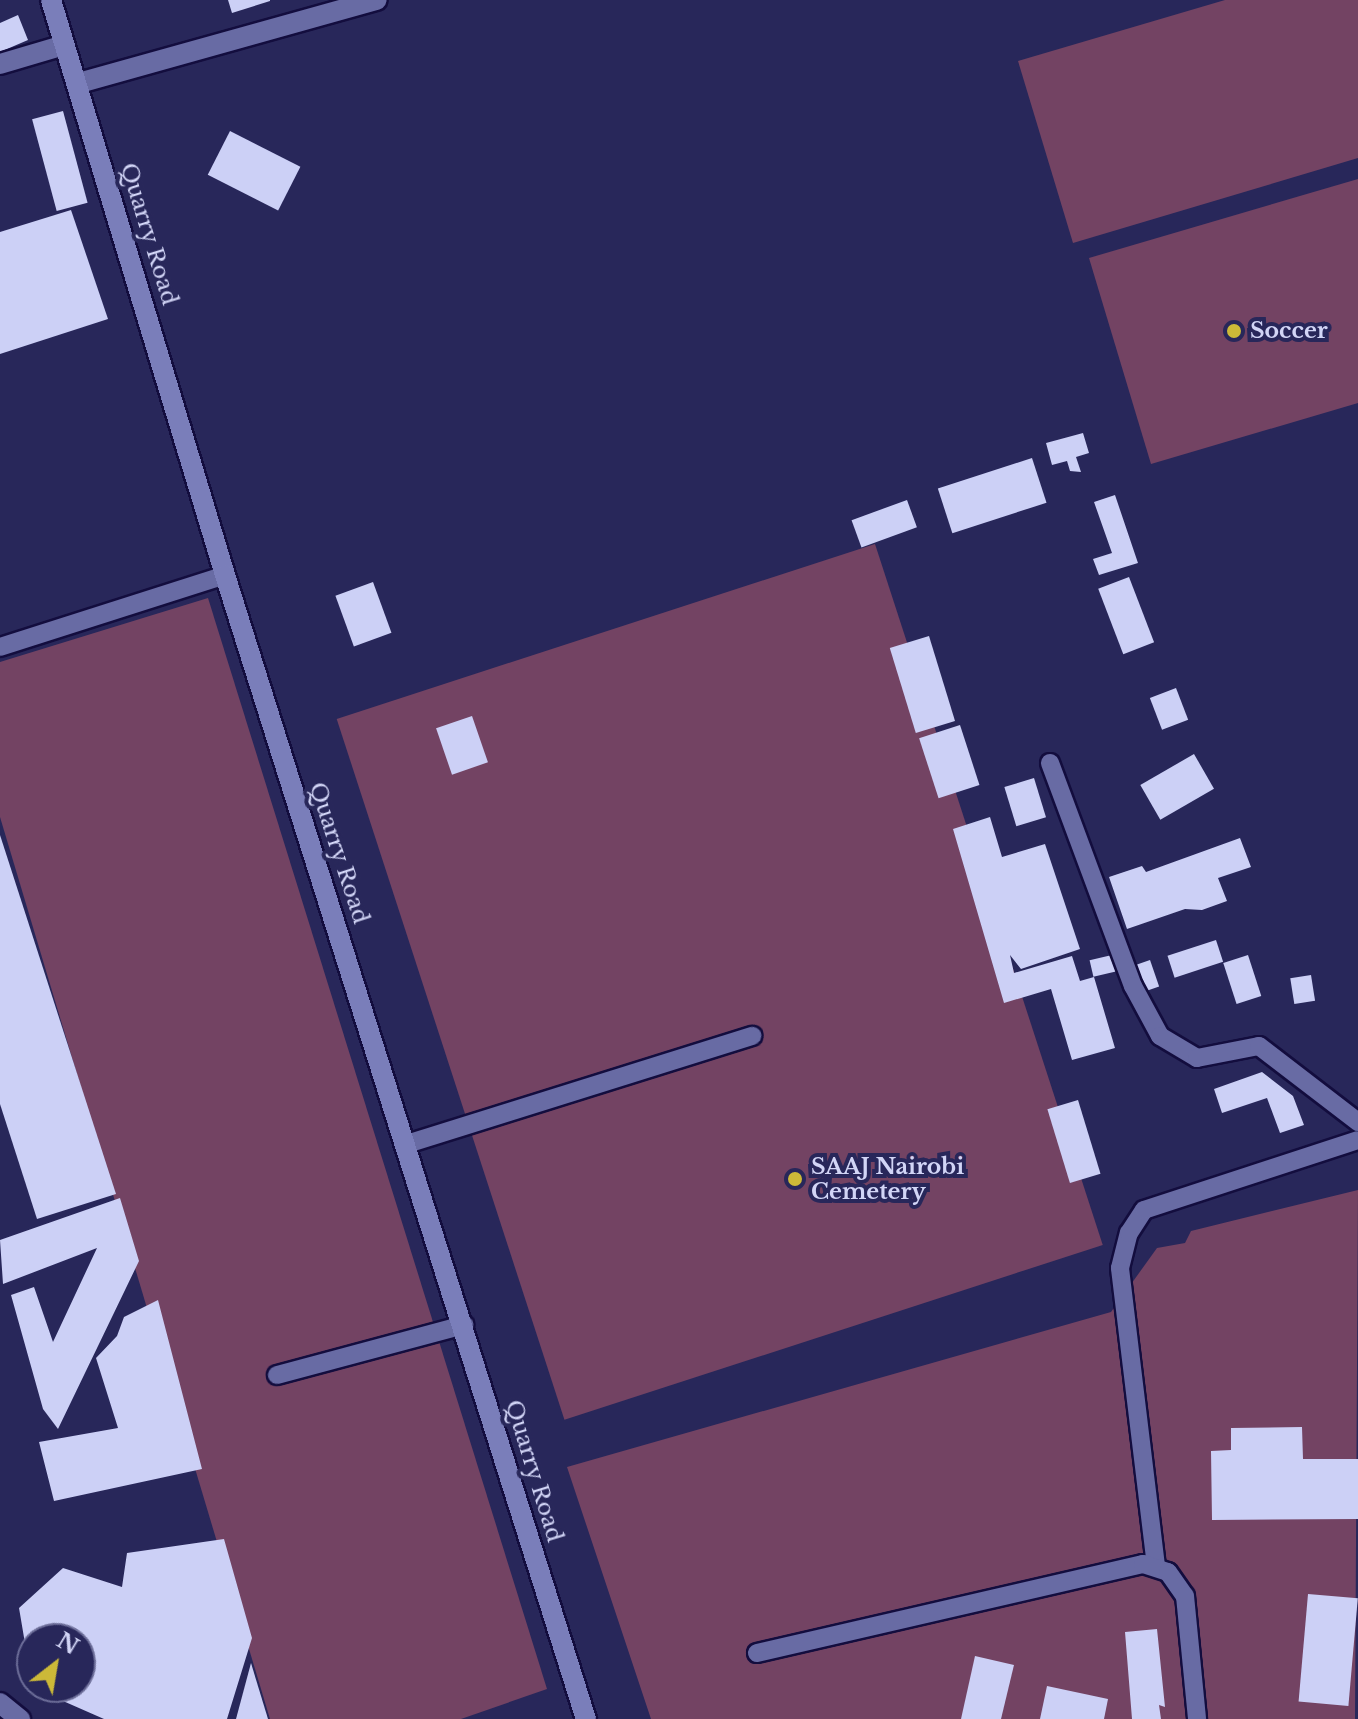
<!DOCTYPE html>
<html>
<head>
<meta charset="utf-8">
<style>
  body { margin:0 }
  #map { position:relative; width:1358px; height:1719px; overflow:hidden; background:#28275a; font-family:"Libre Baskerville",serif }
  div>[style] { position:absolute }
  .green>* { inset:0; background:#734363; transform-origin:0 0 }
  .building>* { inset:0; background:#ccd0f6; transform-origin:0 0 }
  .roads { filter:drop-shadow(2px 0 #130d3e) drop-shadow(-2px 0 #130d3e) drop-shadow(0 2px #130d3e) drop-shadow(0 -2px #130d3e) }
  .lane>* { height:18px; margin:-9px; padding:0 9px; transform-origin:9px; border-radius:9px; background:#686ba4 }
  .street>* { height:20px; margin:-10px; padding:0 10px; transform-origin:10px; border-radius:10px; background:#686ba4 }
  .secondary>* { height:20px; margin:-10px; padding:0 10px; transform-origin:10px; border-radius:10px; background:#7a7eba }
  .dots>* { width:22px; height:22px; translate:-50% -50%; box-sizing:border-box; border:4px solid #28275a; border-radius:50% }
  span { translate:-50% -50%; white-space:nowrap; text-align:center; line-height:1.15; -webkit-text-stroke:8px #28275a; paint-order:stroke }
  .street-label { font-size:22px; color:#d2d5f6 }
  .poi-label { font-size:22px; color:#d2d5f6; font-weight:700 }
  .left { translate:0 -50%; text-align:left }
  .north { position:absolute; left:16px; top:1623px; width:80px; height:80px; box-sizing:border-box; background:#28275a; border:2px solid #6c6d98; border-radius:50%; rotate:31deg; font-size:22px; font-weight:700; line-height:32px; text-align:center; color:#d2d5f6 }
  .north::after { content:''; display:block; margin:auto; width:28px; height:36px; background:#ccb938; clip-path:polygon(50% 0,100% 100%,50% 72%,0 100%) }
</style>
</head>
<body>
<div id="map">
  <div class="green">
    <i style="clip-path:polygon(1225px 0,1358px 0,1358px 158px,1073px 243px,1018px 61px)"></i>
    <i style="clip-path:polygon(1358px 179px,1358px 403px,1151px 464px,1089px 258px)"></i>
    <i style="left:875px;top:544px;width:737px;height:566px;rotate:72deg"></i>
    <i style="clip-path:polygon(208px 598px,547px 1689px,461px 1719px,270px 1719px,0 817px,0 662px)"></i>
    <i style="clip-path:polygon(1358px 1190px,1355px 1719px,651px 1719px,567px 1467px,1111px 1312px,1157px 1248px,1185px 1243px,1191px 1231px)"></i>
  </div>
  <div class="building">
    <i style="clip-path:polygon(228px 0,270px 0,270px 1px,232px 13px)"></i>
    <i style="clip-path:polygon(18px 15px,28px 40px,0 52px,0 23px)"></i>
    <i style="left:63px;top:111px;width:95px;height:32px;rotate:75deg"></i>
    <i style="left:230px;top:131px;width:79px;height:49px;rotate:27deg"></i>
    <i style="clip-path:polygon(71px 210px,108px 319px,0 354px,0 232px)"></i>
    <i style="clip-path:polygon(1083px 433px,1089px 453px,1076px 457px,1081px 472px,1070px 471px,1067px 461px,1052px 465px,1046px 443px)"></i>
    <i style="left:1032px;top:458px;width:47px;height:99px;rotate:72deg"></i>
    <i style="clip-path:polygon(1115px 495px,1138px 563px,1099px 575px,1093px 559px,1112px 553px,1094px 502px)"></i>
    <i style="left:907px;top:500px;width:29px;height:59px;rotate:70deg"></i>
    <i style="left:1129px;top:577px;width:70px;height:33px;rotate:69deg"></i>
    <i style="left:373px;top:582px;width:54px;height:40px;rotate:70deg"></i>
    <i style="left:929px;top:636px;width:89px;height:41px;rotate:73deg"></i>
    <i style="left:1176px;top:688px;width:34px;height:28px;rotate:69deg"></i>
    <i style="left:472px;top:716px;width:49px;height:38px;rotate:71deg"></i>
    <i style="left:960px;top:725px;width:63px;height:43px;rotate:72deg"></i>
    <i style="left:1194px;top:754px;width:40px;height:62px;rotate:60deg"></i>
    <i style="left:1034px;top:778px;width:41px;height:31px;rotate:73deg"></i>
    <i style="clip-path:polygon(990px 817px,1002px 857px,1045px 844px,1080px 949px,1021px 969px,1010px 955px,1014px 973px,1072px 956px,1080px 981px,1094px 977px,1115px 1048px,1072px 1060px,1051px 989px,1004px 1003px,953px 829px)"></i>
    <i style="clip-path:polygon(0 835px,116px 1194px,37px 1219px,0 1104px)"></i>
    <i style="clip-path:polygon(1240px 838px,1251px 867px,1218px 878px,1227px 901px,1202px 910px,1185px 909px,1127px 929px,1109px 877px,1142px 866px,1146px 872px)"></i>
    <i style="left:1216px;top:940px;width:23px;height:51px;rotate:72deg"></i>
    <i style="left:1112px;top:955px;width:17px;height:23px;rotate:77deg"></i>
    <i style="left:1248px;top:955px;width:43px;height:26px;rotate:72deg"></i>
    <i style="left:1150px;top:960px;width:28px;height:19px;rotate:71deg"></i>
    <i style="left:1311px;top:975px;width:26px;height:21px;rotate:81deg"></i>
    <i style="clip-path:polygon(1262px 1072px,1293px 1096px,1304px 1125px,1280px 1133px,1267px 1098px,1222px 1113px,1214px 1089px)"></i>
    <i style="left:1078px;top:1100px;width:77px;height:32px;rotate:73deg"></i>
    <i style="clip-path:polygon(120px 1198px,139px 1261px,58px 1429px,43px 1409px,11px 1295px,34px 1287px,53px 1342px,97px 1248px,3px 1284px,0 1240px)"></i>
    <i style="clip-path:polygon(158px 1300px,202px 1469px,54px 1501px,39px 1442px,118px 1428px,96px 1358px,117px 1336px,124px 1317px)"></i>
    <i style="clip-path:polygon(1302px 1427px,1303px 1459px,1358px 1459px,1358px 1519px,1212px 1520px,1211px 1451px,1231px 1450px,1231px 1428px)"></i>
    <i style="clip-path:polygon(224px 1539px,252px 1638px,227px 1719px,104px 1719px,63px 1701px,49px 1687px,80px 1687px,80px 1639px,32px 1639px,32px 1670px,29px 1667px,19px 1608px,63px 1568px,122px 1587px,127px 1553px)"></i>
    <i style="left:1308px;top:1594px;width:50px;height:108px;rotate:5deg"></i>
    <i style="clip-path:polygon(1157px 1629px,1165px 1707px,1159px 1705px,1161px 1719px,1132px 1719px,1125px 1632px)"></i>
    <i style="clip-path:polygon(975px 1656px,1014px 1665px,1001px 1719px,961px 1719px)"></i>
    <i style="clip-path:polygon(251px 1663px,268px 1719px,236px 1719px)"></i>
    <i style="clip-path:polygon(1047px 1686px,1108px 1699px,1104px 1719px,1040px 1719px)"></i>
  </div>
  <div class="roads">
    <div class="lane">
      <i style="left:0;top:647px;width:236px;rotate:-17.7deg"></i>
      <i style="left:1050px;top:763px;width:238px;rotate:69.6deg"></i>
      <i style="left:1133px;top:986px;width:57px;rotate:61.6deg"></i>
      <i style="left:1160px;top:1036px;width:43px;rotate:30.7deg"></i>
      <i style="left:1197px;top:1058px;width:63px;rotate:-11deg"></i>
      <i style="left:1259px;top:1046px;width:125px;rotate:37.5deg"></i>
      <i style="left:407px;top:1144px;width:362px;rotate:-17.4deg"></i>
      <i style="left:277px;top:1375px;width:194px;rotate:-15deg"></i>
      <i style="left:1156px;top:1566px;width:300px;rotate:-96.9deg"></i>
      <i style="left:1120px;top:1268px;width:36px;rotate:-76deg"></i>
      <i style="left:1129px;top:1233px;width:27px;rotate:-57deg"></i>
      <i style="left:1144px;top:1210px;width:225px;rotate:-18.1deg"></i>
      <i style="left:757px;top:1653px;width:396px;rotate:-13deg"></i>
      <i style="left:1143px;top:1564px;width:26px;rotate:18deg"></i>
      <i style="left:1168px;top:1572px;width:29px;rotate:55deg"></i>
      <i style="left:1185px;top:1596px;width:124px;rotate:84.4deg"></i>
    </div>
    <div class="street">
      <i style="left:0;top:64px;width:67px;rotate:-16.5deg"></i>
      <i style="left:79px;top:83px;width:309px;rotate:-15.6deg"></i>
      <i style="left:0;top:1703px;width:26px;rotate:39deg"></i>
    </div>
    <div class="secondary">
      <i style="left:51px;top:0;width:601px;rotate:73.16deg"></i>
      <i style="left:225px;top:575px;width:1200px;rotate:72.49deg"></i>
    </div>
  </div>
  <div class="dots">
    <i style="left:1234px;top:331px;background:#ccb938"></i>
    <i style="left:795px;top:1179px;background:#ccb938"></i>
  </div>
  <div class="street-label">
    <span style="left:149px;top:234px;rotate:73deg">Quarry Road</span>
    <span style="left:339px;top:853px;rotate:72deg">Quarry Road</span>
    <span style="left:534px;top:1471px;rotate:73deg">Quarry Road</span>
  </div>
  <div class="poi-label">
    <span class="left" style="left:1250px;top:331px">Soccer</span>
    <span class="left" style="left:811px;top:1179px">SAAJ Nairobi<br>Cemetery</span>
  </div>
  <div class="north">N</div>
</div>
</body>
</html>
